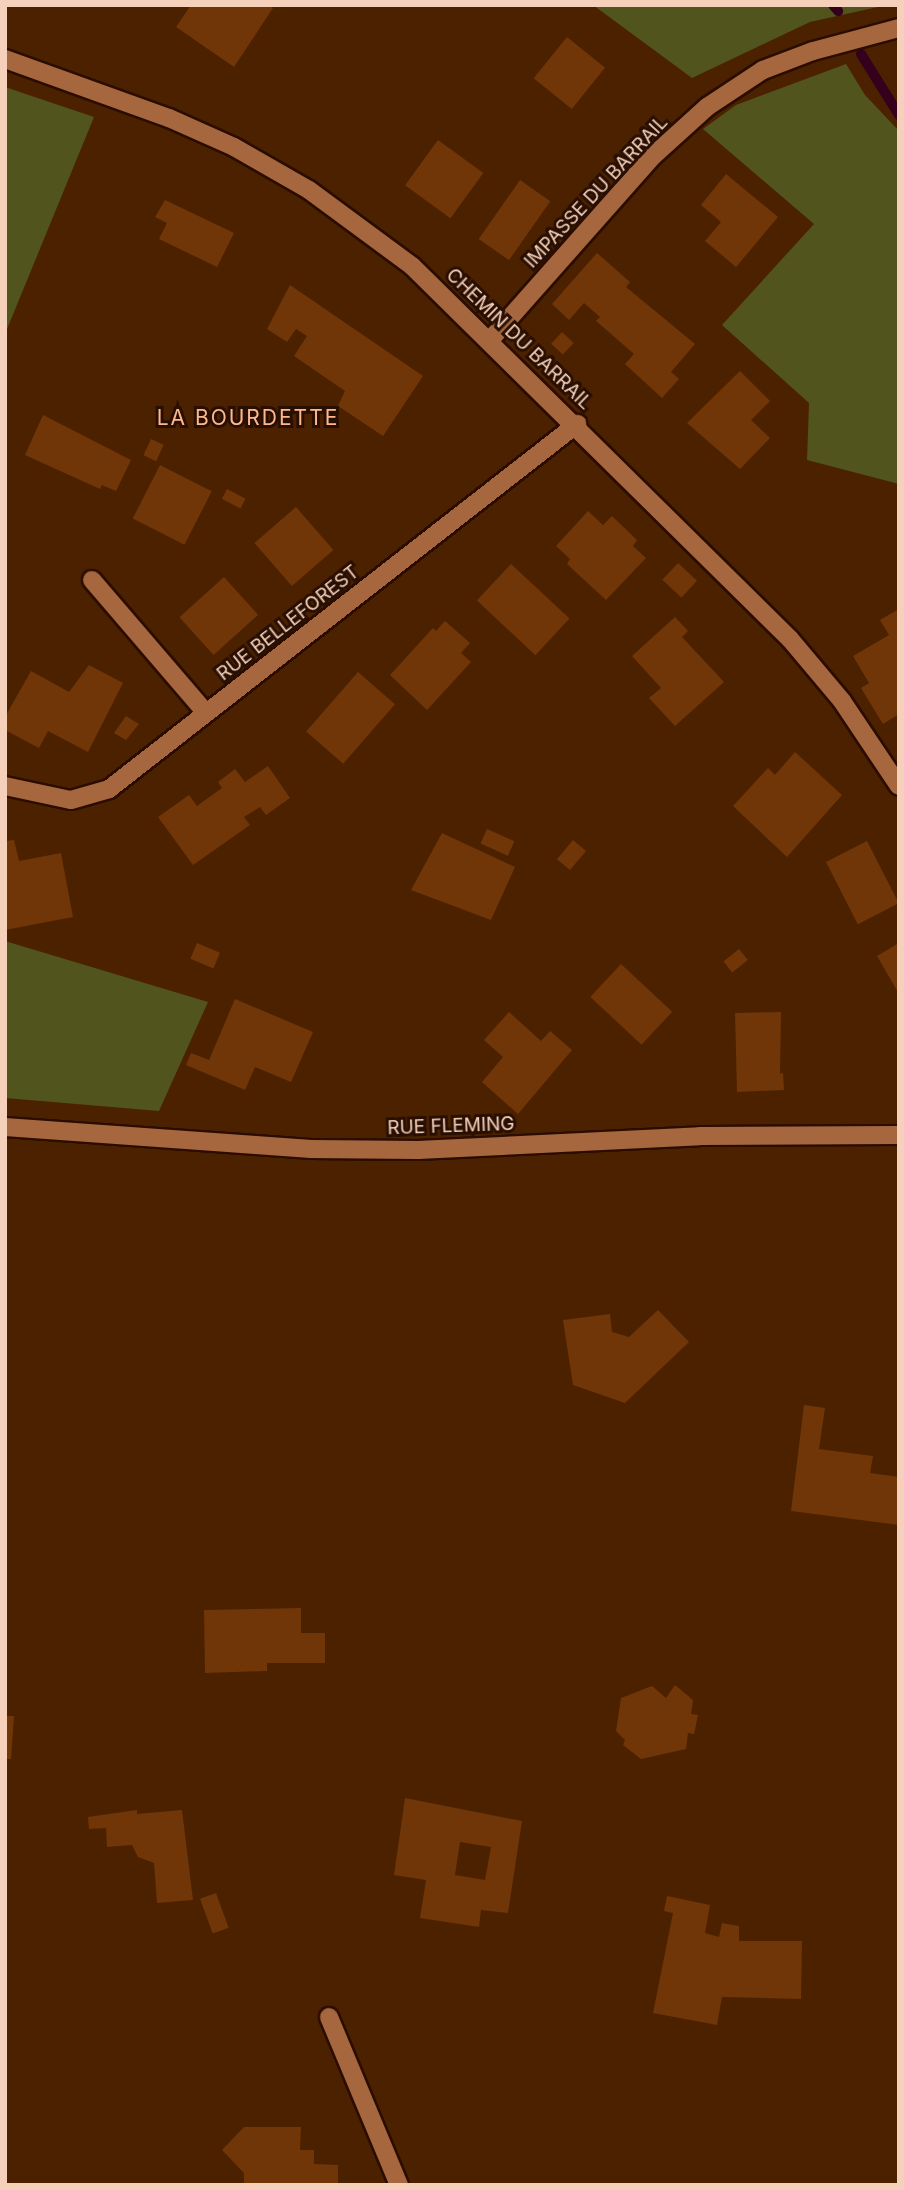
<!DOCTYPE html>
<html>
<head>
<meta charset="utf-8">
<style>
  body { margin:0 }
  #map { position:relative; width:904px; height:2190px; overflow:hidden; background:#4c2100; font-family:Inter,sans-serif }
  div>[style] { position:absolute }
  .green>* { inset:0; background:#51541d }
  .stream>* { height:10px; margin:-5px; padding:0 5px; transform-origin:5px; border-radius:5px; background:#34001c }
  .building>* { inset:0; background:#703607; transform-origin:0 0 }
  .roads { filter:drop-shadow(2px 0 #2b0d00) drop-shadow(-2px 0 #2b0d00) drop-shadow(0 2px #2b0d00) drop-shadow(0 -2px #2b0d00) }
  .service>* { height:18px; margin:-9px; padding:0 9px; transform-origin:9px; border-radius:9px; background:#a6673f }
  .minor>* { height:18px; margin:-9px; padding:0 9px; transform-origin:9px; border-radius:9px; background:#a6673f }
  span { translate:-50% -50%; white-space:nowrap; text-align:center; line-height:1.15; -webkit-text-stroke:6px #280f01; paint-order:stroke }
  .street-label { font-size:19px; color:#f5d1bc }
  .neighbourhood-label { font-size:21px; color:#feb88e; letter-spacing:2px }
  .frame { position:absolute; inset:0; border:7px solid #f5d1bc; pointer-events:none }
</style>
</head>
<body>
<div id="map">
  <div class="green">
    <i style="clip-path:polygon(593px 5px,887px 5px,810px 22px,692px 78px)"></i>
    <i style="clip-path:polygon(846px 64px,865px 95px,899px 131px,899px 484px,807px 460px,809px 403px,722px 325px,814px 224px,703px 129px,736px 105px)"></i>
    <i style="clip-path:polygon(5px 87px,94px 117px,5px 334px)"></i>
    <i style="clip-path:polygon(5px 941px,208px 1002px,159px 1111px,5px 1098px)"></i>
  </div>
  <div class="stream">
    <i style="left:833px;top:5px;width:8px;rotate:50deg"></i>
    <i style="left:861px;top:54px;width:72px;rotate:58.1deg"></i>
  </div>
  <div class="building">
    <i style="clip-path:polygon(191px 5px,269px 5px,273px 8px,234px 67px,176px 27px)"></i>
    <i style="left:567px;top:37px;width:49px;height:53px;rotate:39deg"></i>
    <i style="left:438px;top:140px;width:56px;height:56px;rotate:36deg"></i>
    <i style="clip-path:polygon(726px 174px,778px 217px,736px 267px,705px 241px,721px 222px,701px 205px)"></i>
    <i style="left:520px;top:180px;width:37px;height:72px;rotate:35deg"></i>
    <i style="clip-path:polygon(165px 200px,234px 233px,217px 267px,159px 239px,167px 223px,155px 217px)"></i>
    <i style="clip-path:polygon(597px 253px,630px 282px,626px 287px,695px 344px,671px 372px,679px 379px,662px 398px,625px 364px,634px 354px,596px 321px,600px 317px,584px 303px,569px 320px,552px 304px)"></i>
    <i style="clip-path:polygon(290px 285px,423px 376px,383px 436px,338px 406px,345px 391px,294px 356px,307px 336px,296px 329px,287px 342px,267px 329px)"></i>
    <i style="left:562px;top:332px;width:16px;height:16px;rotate:43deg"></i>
    <i style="clip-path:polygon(740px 371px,770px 401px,751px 420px,770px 438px,740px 469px,687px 423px)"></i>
    <i style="clip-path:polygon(43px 415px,131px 460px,116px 491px,102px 485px,100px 489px,25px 455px)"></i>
    <i style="left:151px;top:439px;width:14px;height:18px;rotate:25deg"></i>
    <i style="left:160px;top:465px;width:58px;height:60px;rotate:27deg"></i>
    <i style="left:227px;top:489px;width:21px;height:11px;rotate:28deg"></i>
    <i style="left:296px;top:507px;width:57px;height:55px;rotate:49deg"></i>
    <i style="clip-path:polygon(588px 511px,603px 525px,612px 516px,637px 540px,633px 546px,646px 558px,606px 600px,567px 564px,570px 559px,556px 546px)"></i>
    <i style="left:678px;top:563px;width:26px;height:23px;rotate:43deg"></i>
    <i style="left:511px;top:564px;width:80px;height:50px;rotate:43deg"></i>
    <i style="left:224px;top:577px;width:51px;height:60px;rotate:48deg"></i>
    <i style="clip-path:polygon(899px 609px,899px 714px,883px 724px,861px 688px,869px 683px,853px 656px,889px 635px,880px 620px)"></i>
    <i style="clip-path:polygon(675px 617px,688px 631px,682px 637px,724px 682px,675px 726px,649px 698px,661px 688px,632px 656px)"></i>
    <i style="clip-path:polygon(445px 621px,470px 643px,461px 653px,471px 662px,427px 710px,390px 675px,433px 628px,436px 631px)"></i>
    <i style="clip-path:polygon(89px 665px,123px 683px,88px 752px,48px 731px,39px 748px,5px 730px,5px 717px,31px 671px,69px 692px)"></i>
    <i style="left:358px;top:672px;width:49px;height:79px;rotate:41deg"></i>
    <i style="clip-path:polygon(126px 716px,139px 724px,126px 740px,114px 733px)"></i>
    <i style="clip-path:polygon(795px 752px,842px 795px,787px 857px,733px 806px,768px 768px,775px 775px)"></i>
    <i style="clip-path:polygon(268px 766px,290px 798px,266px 815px,260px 807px,244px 817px,250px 825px,193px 865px,158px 817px,189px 795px,197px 806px,222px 788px,218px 782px,235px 769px,245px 782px)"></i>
    <i style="left:487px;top:829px;width:30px;height:16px;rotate:24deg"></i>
    <i style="clip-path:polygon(442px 833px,515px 867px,491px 920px,411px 890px)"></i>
    <i style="clip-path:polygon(14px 840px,19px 861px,61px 853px,73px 917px,5px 930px,5px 841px)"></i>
    <i style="left:573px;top:840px;width:17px;height:25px;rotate:40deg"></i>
    <i style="left:867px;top:841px;width:70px;height:46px;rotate:63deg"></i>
    <i style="left:197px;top:943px;width:25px;height:17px;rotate:23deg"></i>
    <i style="clip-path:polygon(899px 943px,899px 994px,877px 956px)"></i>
    <i style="left:739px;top:949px;width:14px;height:20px;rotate:51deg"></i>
    <i style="left:621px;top:964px;width:70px;height:45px;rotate:43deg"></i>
    <i style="clip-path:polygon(235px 999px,313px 1032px,291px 1082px,255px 1067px,245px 1090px,186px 1065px,191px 1053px,209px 1060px)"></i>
    <i style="clip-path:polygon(509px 1012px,541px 1041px,550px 1031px,572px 1050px,518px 1114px,482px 1082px,503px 1057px,484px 1040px)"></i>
    <i style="clip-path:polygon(781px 1012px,780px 1074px,783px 1073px,784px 1090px,737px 1092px,735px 1013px)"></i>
    <i style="clip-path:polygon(658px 1310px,689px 1342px,625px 1403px,573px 1385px,563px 1320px,610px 1314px,612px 1332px,629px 1337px)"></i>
    <i style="clip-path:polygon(804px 1405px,825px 1408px,819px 1449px,873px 1456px,870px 1473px,899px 1477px,899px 1525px,791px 1511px)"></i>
    <i style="clip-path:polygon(301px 1608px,301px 1633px,325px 1633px,325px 1663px,267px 1663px,267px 1671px,205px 1673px,204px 1610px)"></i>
    <i style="clip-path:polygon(675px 1685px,693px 1700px,691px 1714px,698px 1715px,694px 1734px,688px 1733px,686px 1749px,641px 1759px,623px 1745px,625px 1740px,616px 1731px,621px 1698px,652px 1686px,666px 1698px)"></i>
    <i style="clip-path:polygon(5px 1716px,14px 1716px,11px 1759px,5px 1759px)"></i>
    <i style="clip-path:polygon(evenodd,405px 1798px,522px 1821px,508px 1913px,481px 1910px,479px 1927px,420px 1918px,426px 1880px,394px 1875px,405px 1798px,460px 1842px,491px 1847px,485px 1880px,455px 1875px,460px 1842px)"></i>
    <i style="clip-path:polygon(137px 1810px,137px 1814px,182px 1810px,193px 1900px,157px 1903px,154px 1863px,138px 1857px,132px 1845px,107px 1847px,106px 1828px,89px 1829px,88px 1817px)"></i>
    <i style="left:216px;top:1893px;width:37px;height:17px;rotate:70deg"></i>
    <i style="clip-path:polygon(667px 1896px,710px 1905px,705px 1933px,719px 1937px,722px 1923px,739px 1926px,739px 1941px,802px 1941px,801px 1999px,722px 1997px,717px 2025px,653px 2013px,673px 1913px,664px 1911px)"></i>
    <i style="clip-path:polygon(244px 2127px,301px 2127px,300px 2150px,314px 2150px,314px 2164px,338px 2165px,338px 2185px,244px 2183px,244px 2173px,222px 2150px)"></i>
  </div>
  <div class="roads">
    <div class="service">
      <i style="left:329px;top:2017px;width:182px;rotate:67.4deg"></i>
    </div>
    <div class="minor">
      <i style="left:5px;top:59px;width:174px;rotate:19.8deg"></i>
      <i style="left:169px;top:118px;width:71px;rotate:24deg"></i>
      <i style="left:234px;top:147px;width:86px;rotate:29.8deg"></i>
      <i style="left:309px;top:190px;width:128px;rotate:36.4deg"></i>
      <i style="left:412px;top:266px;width:531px;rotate:44.62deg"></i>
      <i style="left:790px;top:639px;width:81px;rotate:50deg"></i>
      <i style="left:842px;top:701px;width:102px;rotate:56.2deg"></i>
      <i style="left:491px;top:339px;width:244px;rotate:-48.5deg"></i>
      <i style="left:653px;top:156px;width:73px;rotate:-42.2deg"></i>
      <i style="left:707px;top:107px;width:67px;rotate:-33.5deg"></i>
      <i style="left:763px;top:70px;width:53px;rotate:-20.8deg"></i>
      <i style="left:813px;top:51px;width:89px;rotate:-15deg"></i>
      <i style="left:92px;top:580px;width:175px;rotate:49.4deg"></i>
      <i style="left:5px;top:786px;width:67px;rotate:12deg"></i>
      <i style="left:71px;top:800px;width:40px;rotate:-16deg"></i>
      <i style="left:109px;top:789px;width:594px;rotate:-37.95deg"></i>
      <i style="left:5px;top:1127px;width:307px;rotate:4.1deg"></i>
      <i style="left:311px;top:1149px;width:107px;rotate:0.5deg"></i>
      <i style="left:418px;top:1150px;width:282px;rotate:-2.8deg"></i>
      <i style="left:700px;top:1136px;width:199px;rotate:-0.3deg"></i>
    </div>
  </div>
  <div class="street-label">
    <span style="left:596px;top:192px;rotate:-47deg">IMPASSE DU BARRAIL</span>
    <span style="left:519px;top:339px;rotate:44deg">CHEMIN DU BARRAIL</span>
    <span style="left:288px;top:623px;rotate:-38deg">RUE BELLEFOREST</span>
    <span style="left:451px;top:1126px;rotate:-2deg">RUE FLEMING</span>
  </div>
  <div class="neighbourhood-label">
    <span style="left:248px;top:418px">LA BOURDETTE</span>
  </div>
  <div class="frame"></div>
</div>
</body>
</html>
